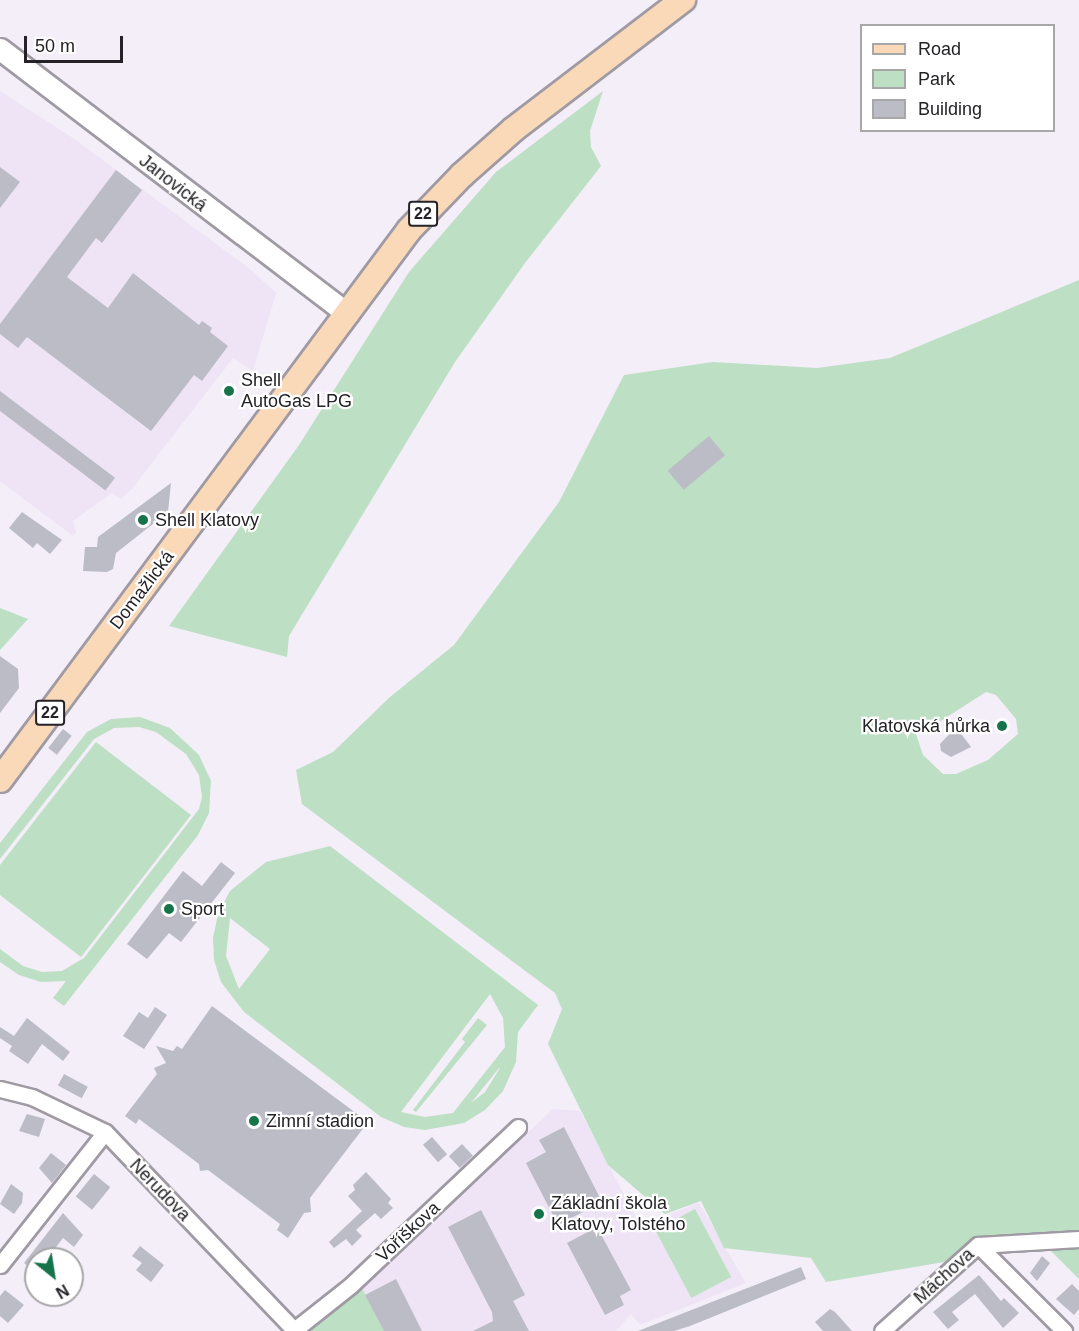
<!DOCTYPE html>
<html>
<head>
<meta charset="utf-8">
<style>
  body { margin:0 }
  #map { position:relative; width:1079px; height:1331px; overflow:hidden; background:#f3eef8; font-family:Arial,sans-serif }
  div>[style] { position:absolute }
  .built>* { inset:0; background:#eee4f5 }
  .green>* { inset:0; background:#bddfc4; transform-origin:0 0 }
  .building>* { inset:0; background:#bbbcc6; transform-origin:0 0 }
  .roads { filter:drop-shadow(2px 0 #9f9aa3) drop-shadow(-2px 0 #9f9aa3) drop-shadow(0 2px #9f9aa3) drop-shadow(0 -2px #9f9aa3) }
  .street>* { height:15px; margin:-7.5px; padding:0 7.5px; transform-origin:7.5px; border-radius:7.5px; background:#fff }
  .secondary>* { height:21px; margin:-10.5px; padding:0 10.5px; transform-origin:10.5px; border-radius:10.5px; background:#fff }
  .primary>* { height:24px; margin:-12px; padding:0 12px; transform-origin:12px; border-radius:12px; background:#fad9b8 }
  .dots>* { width:16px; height:16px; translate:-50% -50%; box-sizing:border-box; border:3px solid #fff; border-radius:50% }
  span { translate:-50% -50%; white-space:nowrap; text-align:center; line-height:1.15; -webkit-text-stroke:4.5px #fff; paint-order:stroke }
  .shield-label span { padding:2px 4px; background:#fff; border:2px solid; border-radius:4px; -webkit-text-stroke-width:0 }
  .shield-label { font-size:16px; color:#242226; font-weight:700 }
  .street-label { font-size:18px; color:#242226 }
  .poi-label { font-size:18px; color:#242226 }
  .left { translate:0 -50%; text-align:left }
  .right { translate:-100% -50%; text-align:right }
  .legend { position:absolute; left:860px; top:24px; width:195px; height:108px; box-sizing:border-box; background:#fff; border:2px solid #a7a7a8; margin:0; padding:8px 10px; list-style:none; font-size:18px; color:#242226 }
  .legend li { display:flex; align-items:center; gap:12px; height:30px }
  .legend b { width:30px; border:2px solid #a7a7a8 }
  .north { position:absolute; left:24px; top:1247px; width:60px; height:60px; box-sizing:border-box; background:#fff; border:2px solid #a7a7a8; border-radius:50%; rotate:150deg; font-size:16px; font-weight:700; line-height:24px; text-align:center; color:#242226 }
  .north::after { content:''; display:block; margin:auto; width:21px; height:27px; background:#16744a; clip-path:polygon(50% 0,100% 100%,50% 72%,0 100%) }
  .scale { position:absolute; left:24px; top:36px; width:99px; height:27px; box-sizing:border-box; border:3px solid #242226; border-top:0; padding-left:8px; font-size:18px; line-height:21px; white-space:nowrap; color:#242226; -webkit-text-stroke:4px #fff; paint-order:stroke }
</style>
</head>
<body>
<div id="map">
  <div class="built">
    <i style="clip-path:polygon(0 91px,73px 138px,250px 269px,276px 293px,253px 371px,233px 358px,131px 490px,121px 499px,112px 493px,73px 521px,76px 533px,73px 536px,0 481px)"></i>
    <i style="clip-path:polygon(553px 1109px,580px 1111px,640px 1225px,699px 1203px,746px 1283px,640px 1325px,631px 1314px,616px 1331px,384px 1331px,362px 1289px)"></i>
  </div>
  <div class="green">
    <i style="clip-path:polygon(603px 91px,590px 131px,591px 147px,601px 166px,525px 263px,455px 362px,289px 636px,287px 657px,169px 626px,299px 445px,409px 272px,496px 172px)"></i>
    <i style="clip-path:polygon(evenodd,1079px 280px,1079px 1279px,1045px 1245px,826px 1282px,811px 1258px,724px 1248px,701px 1201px,665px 1214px,608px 1165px,548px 1044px,562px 1009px,555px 993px,302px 804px,296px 770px,333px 752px,390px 697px,454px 645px,559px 502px,624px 375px,713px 362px,817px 368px,890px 358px,1079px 280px,986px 692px,996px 695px,1016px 719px,1018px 734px,988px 760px,956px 774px,943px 774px,923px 755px,913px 725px,924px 719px,939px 722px,986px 692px)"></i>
    <i style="clip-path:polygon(0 608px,28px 619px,0 650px)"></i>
    <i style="clip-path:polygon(140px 717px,170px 728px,199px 755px,211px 781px,209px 813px,198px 835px,64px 1006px,53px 998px,66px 981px,41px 982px,19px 975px,0 962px,0 949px,23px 966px,42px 972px,62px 971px,84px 958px,199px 809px,202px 797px,199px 775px,186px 754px,156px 732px,139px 727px,114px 728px,94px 739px,0 859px,0 843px,87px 732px,111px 719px)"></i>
    <i style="clip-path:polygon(96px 742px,191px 815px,81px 957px,0 895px,0 865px)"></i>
    <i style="clip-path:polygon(evenodd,330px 846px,538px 1005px,518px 1032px,516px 1062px,503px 1091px,485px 1110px,464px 1123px,425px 1130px,404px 1127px,381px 1117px,244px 1012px,221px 982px,214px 960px,213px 938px,218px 914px,230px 891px,266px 862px,330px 846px,230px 918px,270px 949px,239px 989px,226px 956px,230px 918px,330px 846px,490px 994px,503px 1018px,505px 1047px,453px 1113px,425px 1117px,401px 1112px,490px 994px,330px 846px,500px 1068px,485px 1092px,471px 1103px,499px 1068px,500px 1068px)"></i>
    <i style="clip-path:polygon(478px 1018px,487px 1025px,416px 1112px,413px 1110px,465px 1042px,462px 1039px)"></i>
    <i style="left:695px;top:1209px;width:77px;height:45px;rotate:62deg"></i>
    <i style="clip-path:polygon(362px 1288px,384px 1331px,312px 1331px,312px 1330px)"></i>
  </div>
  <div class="building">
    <i style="clip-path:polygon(0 167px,20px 182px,0 208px)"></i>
    <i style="clip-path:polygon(116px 170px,142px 190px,102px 243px,96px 238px,67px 277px,108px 308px,133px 273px,199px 325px,202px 321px,212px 328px,210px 332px,228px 346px,202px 381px,194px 375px,151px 431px,27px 337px,18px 348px,0 334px,0 324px)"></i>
    <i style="left:0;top:391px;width:144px;height:16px;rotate:37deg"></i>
    <i style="left:709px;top:436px;width:25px;height:54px;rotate:50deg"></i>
    <i style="clip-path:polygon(171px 483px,168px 512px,116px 553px,113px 569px,107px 572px,83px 571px,85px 547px,97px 547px,98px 537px)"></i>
    <i style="clip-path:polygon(22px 512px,62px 540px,50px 554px,37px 543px,33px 548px,9px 528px)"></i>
    <i style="clip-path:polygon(0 656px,18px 669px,19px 688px,0 713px)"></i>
    <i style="clip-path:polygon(956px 727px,971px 747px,951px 757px,941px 751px,940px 744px)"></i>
    <i style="left:63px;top:729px;width:11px;height:24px;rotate:38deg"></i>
    <i style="clip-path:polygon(221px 862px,235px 873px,181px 942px,169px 933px,147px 959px,127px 944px,183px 871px,202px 886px)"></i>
    <i style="clip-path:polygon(212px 1006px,368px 1122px,310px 1198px,311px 1212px,304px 1213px,288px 1238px,277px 1230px,280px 1224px,208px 1170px,200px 1171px,199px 1164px,139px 1119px,136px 1124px,125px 1116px,157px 1074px,154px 1068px,166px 1063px,156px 1046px,173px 1051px,177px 1046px,182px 1049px)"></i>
    <i style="clip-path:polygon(155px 1007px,167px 1015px,144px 1049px,123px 1036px,139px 1012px,148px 1018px)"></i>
    <i style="clip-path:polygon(27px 1018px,70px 1052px,63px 1061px,42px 1044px,28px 1064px,9px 1051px,12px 1046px,0 1038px,0 1027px,14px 1036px)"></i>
    <i style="left:64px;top:1074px;width:27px;height:13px;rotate:28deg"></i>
    <i style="clip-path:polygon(27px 1114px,45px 1119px,39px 1137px,19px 1131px)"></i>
    <i style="clip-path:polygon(564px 1127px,602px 1202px,558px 1225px,526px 1163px,546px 1152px,539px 1140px)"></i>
    <i style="left:432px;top:1137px;width:23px;height:12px;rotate:49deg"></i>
    <i style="left:462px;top:1144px;width:16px;height:18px;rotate:47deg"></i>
    <i style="clip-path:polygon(51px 1153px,66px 1165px,52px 1183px,39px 1168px)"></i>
    <i style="clip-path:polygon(366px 1172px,391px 1199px,388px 1203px,393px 1208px,381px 1219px,375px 1213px,356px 1230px,362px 1236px,352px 1246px,346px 1239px,334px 1248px,329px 1242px,362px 1211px,348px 1196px,355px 1190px,353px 1185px)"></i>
    <i style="left:94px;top:1174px;width:21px;height:29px;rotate:39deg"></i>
    <i style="clip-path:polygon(11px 1184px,23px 1193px,22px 1203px,14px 1214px,0 1204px)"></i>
    <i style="clip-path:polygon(481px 1210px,525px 1295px,513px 1301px,529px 1331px,473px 1331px,493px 1321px,492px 1312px,448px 1227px)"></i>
    <i style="clip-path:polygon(63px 1213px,83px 1235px,74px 1247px,63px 1238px,47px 1259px,36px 1259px,36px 1272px,24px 1263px)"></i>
    <i style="clip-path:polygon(597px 1227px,631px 1290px,620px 1296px,624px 1305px,605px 1315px,567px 1243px)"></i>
    <i style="clip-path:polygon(140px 1246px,164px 1265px,151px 1282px,136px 1270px,142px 1263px,132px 1256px)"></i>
    <i style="clip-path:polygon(1042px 1256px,1050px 1263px,1037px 1281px,1030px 1273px)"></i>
    <i style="clip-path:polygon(801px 1267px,806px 1279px,690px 1326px,674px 1331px,638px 1331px)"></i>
    <i style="clip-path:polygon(979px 1275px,1001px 1301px,1004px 1298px,1019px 1313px,1003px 1328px,975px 1294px,952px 1312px,959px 1320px,948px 1329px,933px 1312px)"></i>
    <i style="clip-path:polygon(396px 1279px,422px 1331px,384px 1331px,365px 1295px)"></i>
    <i style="clip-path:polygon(1072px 1284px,1079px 1291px,1079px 1309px,1074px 1315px,1056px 1299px)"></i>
    <i style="clip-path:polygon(5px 1290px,24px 1305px,8px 1323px,0 1316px,0 1296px)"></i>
    <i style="clip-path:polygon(830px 1309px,835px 1312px,852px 1331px,823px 1331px,815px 1322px)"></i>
  </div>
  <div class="roads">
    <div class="street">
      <i style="left:0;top:1089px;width:33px;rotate:14deg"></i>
      <i style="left:32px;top:1097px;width:81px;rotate:25.6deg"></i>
      <i style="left:105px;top:1132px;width:275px;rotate:46.3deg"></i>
      <i style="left:978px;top:1245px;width:122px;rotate:45deg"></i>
      <i style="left:978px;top:1245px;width:101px;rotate:-3.4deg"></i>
      <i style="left:0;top:1265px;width:169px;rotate:-51.7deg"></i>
      <i style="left:293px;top:1331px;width:74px;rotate:-38.4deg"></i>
      <i style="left:351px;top:1285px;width:230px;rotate:-43.4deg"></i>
      <i style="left:882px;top:1331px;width:129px;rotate:-41.9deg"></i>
    </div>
    <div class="secondary">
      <i style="left:0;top:49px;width:437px;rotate:37.3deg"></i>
    </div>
    <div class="primary">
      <i style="left:0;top:780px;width:685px;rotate:-53.36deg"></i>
      <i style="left:409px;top:230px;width:76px;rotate:-46.1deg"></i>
      <i style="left:462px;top:175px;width:69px;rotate:-41.5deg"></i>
      <i style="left:514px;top:129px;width:213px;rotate:-37.4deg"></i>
    </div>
  </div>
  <div class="dots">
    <i style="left:229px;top:391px;background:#16744a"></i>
    <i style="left:143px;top:520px;background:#16744a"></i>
    <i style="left:1002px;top:726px;background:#16744a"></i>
    <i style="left:169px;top:909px;background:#16744a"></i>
    <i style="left:254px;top:1121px;background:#16744a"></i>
    <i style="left:539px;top:1214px;background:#16744a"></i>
  </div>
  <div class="shield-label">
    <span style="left:423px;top:214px">22</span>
    <span style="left:50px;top:713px">22</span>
  </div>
  <div class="street-label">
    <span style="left:173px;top:183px;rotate:38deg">Janovická</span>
    <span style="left:142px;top:590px;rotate:-53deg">Domažlická</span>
    <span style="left:160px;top:1190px;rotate:46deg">Nerudova</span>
    <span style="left:408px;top:1232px;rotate:-43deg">Voříškova</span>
    <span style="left:944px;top:1276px;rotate:-42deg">Máchova</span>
  </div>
  <div class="poi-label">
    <span class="left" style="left:241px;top:391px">Shell<br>AutoGas LPG</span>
    <span class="left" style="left:155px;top:520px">Shell Klatovy</span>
    <span class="right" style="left:990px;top:726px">Klatovská hůrka</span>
    <span class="left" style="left:181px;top:909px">Sport</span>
    <span class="left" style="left:266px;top:1121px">Zimní stadion</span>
    <span class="left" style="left:551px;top:1214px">Základní škola<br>Klatovy, Tolstého</span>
  </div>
  <ul class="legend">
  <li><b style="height:8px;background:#fad9b8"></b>Road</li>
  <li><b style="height:16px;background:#bddfc4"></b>Park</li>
  <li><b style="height:16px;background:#bbbcc6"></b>Building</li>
  </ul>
  <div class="north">N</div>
  <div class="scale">50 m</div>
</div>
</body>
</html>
